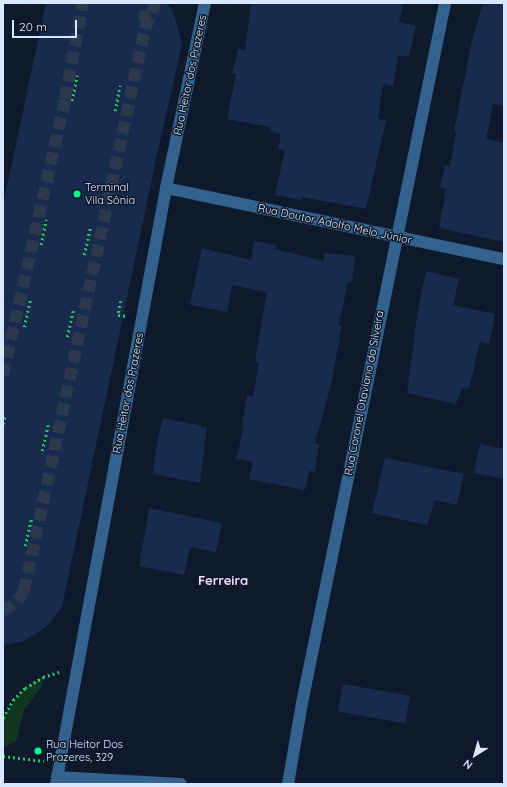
<!DOCTYPE html>
<html>
<head>
<meta charset="utf-8">
<style>
  body { margin:0 }
  #map { position:relative; width:507px; height:787px; overflow:hidden; background:#0e192b; font-family:Quicksand,sans-serif }
  div>[style] { position:absolute }
  .green>* { inset:0; background:#103520 }
  .building>* { inset:0; background:#182a4e; transform-origin:0 0 }
  .minor-tunnel>* { height:12px; margin-top:-6px; transform-origin:0; background:repeating-linear-gradient(90deg,#2c384b 0 12px,transparent 0 18px) }
  .path>* { height:2.5px; margin-top:-1.25px; transform-origin:0; background:repeating-linear-gradient(90deg,#24c764 0 2px,transparent 0 5px) }
  .minor>* { height:12px; margin:-6px; padding:0 6px; transform-origin:6px; border-radius:6px; background:#34628e }
  .dots>* { width:11px; height:11px; translate:-50% -50%; box-sizing:border-box; border:2px solid #0e192b; border-radius:50% }
  span { translate:-50% -50%; white-space:nowrap; text-align:center; line-height:1.15; -webkit-text-stroke:3px #0e192b; paint-order:stroke }
  .street-label { font-size:11px; color:#d8e9ff }
  .poi-label { font-size:11px; color:#d8e9ff }
  .left { translate:0 -50%; text-align:left }
  .quarter-label { font-size:13px; color:#f8daff; font-weight:700 }
  .frame { position:absolute; inset:0; border:4px solid #d8e9ff; pointer-events:none }
  .north { position:absolute; left:455px; top:735px; width:40px; height:40px; -webkit-text-stroke:3px #0e192b; paint-order:stroke; rotate:217deg; font-size:11px; font-weight:700; line-height:16px; text-align:center; color:#d8e9ff }
  .north::after { content:''; display:block; margin:auto; width:14px; height:18px; background:#d8e9ff; clip-path:polygon(50% 0,100% 100%,50% 72%,0 100%) }
  .scale { position:absolute; left:12px; top:20px; width:65px; height:18px; box-sizing:border-box; border:2px solid #d8e9ff; border-top:0; padding-left:5px; font-size:12px; line-height:14px; white-space:nowrap; color:#d8e9ff; -webkit-text-stroke:3px #0e192b; paint-order:stroke }
</style>
</head>
<body>
<div id="map">
  <div class="green">
    <i style="clip-path:polygon(43px 677px,42px 686px,24px 710px,17px 740px,3px 748px,4px 715px,25px 688px)"></i>
  </div>
  <div class="building">
    <i style="clip-path:polygon(46px 3px,167px 3px,173px 11px,182px 44px,155px 164px,62px 607px,48px 625px,34px 635px,21px 642px,3px 645px,3px 205px)"></i>
    <i style="clip-path:polygon(251px 3px,403px 3px,399px 22px,416px 26px,409px 57px,398px 55px,393px 86px,383px 84px,378px 119px,386px 120px,366px 209px,302px 197px,301px 200px,275px 195px,285px 150px,278px 149px,281px 134px,271px 132px,270px 127px,227px 119px,236px 74px,232px 73px,238px 49px,245px 50px)"></i>
    <i style="clip-path:polygon(483px 3px,504px 3px,504px 106px,493px 104px,486px 139px,504px 143px,504px 242px,439px 228px,446px 189px,440px 188px,445px 165px,450px 166px,456px 132px,454px 131px,472px 40px)"></i>
    <i style="clip-path:polygon(254px 241px,276px 245px,275px 249px,324px 261px,324px 253px,355px 256px,352px 282px,348px 282px,339px 325px,342px 325px,331px 385px,315px 443px,319px 444px,315px 472px,309px 471px,305px 490px,249px 479px,253px 462px,236px 459px,244px 427px,242px 426px,247px 395px,253px 397px,259px 363px,255px 362px,267px 292px,232px 285px,227px 312px,190px 305px,202px 248px,251px 260px)"></i>
    <i style="clip-path:polygon(426px 271px,459px 279px,453px 305px,495px 314px,489px 344px,480px 342px,469px 389px,462px 388px,456px 404px,407px 393px,418px 309px)"></i>
    <i style="clip-path:polygon(163px 418px,207px 427px,200px 483px,153px 474px,156px 448px)"></i>
    <i style="clip-path:polygon(480px 444px,504px 449px,504px 479px,474px 473px)"></i>
    <i style="clip-path:polygon(385px 458px,464px 474px,457px 505px,435px 500px,427px 525px,372px 513px)"></i>
    <i style="clip-path:polygon(149px 508px,222px 523px,216px 552px,190px 547px,184px 575px,139px 566px)"></i>
    <i style="left:343px;top:684px;width:68px;height:28px;rotate:10deg"></i>
  </div>
  <div class="minor-tunnel">
    <i style="left:145px;top:22px;width:19px;rotate:-90deg"></i>
    <i style="left:3px;top:375px;width:283px;rotate:-77.3deg"></i>
    <i style="left:65px;top:99px;width:98px;rotate:-79.4deg"></i>
    <i style="left:3px;top:611px;width:18px;rotate:-34deg"></i>
    <i style="left:18px;top:601px;width:12px;rotate:-59deg"></i>
    <i style="left:24px;top:591px;width:575px;rotate:-77.85deg"></i>
    <i style="left:145px;top:29px;width:28px;rotate:-69deg"></i>
  </div>
  <div class="path">
    <i style="left:72px;top:101px;width:26px;rotate:-79deg"></i>
    <i style="left:115px;top:111px;width:26px;rotate:-79deg"></i>
    <i style="left:41px;top:245px;width:26px;rotate:-79deg"></i>
    <i style="left:84px;top:255px;width:28px;rotate:-77deg"></i>
    <i style="left:121px;top:301px;width:14px;rotate:102deg"></i>
    <i style="left:118px;top:315px;width:8px;rotate:7deg"></i>
    <i style="left:24px;top:327px;width:27px;rotate:-77deg"></i>
    <i style="left:67px;top:337px;width:27px;rotate:-77deg"></i>
    <i style="left:3px;top:424px;width:9px;rotate:-77deg"></i>
    <i style="left:42px;top:451px;width:27px;rotate:-77deg"></i>
    <i style="left:25px;top:546px;width:28px;rotate:-77deg"></i>
    <i style="left:3px;top:718px;width:21px;rotate:-61deg"></i>
    <i style="left:13px;top:700px;width:17px;rotate:-45deg"></i>
    <i style="left:25px;top:688px;width:21px;rotate:-31deg"></i>
    <i style="left:43px;top:677px;width:17px;rotate:-17deg"></i>
    <i style="left:3px;top:756px;width:41px;rotate:7deg"></i>
  </div>
  <div class="minor">
    <i style="left:166px;top:188px;width:345px;rotate:11.9deg"></i>
    <i style="left:57px;top:777px;width:124px;rotate:3.2deg"></i>
    <i style="left:56px;top:784px;width:606px;rotate:-79.54deg"></i>
    <i style="left:166px;top:188px;width:189px;rotate:-78.1deg"></i>
    <i style="left:288px;top:784px;width:82px;rotate:-80.2deg"></i>
    <i style="left:302px;top:703px;width:714px;rotate:-78.45deg"></i>
  </div>
  <div class="dots">
    <i style="left:77px;top:194px;background:#04ff8f"></i>
    <i style="left:38px;top:751px;background:#04ff8f"></i>
  </div>
  <div class="street-label">
    <span style="left:190px;top:75px;rotate:-78deg">Rua Heitor dos Prazeres</span>
    <span style="left:335px;top:224px;rotate:12deg">Rua Doutor Adolfo Melo Júnior</span>
    <span style="left:128px;top:393px;rotate:-79deg">Rua Heitor dos Prazeres</span>
    <span style="left:364px;top:393px;rotate:-79deg">Rua Coronel Otaviano da Silveira</span>
  </div>
  <div class="poi-label">
    <span class="left" style="left:85px;top:194px">Terminal<br>Vila Sônia</span>
    <span class="left" style="left:46px;top:751px">Rua Heitor Dos<br>Prazeres, 329</span>
  </div>
  <div class="quarter-label">
    <span style="left:223px;top:580px">Ferreira</span>
  </div>
  <div class="frame"></div>
  <div class="north">N</div>
  <div class="scale">20 m</div>
</div>
</body>
</html>
